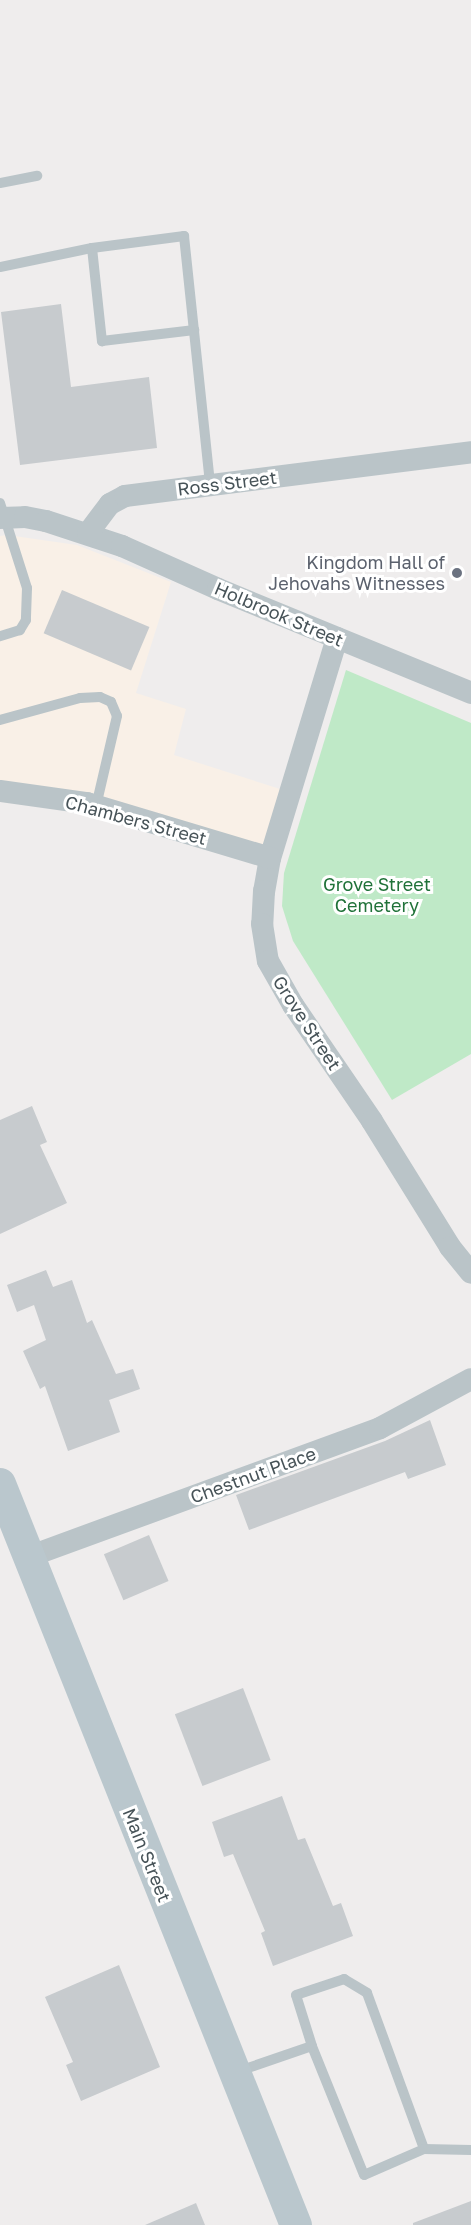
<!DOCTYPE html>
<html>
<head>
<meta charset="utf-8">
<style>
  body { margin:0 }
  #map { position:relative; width:471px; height:2225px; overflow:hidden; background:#efeded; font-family:"Golos Text",sans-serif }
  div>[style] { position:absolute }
  .commercial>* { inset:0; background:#f9f0e7 }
  .green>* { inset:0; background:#bfe9c7 }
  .building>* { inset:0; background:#c7cbce; transform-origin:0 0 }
  .service>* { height:10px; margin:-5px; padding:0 5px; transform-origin:5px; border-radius:5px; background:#bac4c8 }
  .minor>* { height:22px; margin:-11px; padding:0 11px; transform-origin:11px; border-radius:11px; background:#bac4c8 }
  .secondary>* { height:32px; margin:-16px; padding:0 16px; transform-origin:16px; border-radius:16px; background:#bac7cd }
  .dots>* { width:16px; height:16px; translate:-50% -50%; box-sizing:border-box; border:3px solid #fff; border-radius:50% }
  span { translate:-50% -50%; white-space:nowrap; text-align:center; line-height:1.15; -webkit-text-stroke:6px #fff; paint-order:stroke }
  .street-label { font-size:18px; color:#475358 }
  .worship-label { font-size:18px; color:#5b616d }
  .right { translate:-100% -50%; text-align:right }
  .park-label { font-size:18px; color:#207239 }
</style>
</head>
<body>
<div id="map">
  <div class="commercial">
    <i style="clip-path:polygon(7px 535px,77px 545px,171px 582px,136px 693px,186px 709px,174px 755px,280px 789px,264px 848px,0 782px,0 536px)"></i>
  </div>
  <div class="green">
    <i style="clip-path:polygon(346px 670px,471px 723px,471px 1054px,392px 1100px,293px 941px,282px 906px,284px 873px)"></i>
  </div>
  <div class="building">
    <i style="clip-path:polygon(61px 304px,71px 387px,149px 377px,157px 448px,20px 465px,1px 312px)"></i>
    <i style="left:62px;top:590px;width:95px;height:47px;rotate:23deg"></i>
    <i style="clip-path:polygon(32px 1106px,47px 1142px,40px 1145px,67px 1203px,0 1234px,0 1120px)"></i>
    <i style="clip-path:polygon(46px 1270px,53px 1287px,72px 1280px,87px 1323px,92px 1320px,116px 1374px,133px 1369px,140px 1389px,109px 1400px,120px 1432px,68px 1451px,45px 1386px,40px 1389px,23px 1351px,46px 1340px,34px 1305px,17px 1312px,7px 1285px)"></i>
    <i style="clip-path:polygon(430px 1420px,446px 1465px,408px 1479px,405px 1472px,249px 1530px,236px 1495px,385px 1441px)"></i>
    <i style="left:149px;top:1535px;width:50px;height:49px;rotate:67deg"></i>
    <i style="left:243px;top:1688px;width:77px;height:73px;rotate:69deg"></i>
    <i style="clip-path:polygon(282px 1796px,298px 1840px,305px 1838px,333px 1906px,341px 1903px,353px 1936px,273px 1966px,261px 1933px,265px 1931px,233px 1854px,224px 1857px,212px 1822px)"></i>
    <i style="clip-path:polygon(119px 1965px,160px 2067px,81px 2101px,66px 2065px,73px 2062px,45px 1997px)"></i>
    <i style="clip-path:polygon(471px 2201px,471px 2225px,413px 2225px,413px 2223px)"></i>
    <i style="clip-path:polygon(196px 2203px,205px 2225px,145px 2225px)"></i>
  </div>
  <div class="service">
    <i style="left:0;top:183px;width:38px;rotate:-11deg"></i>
    <i style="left:92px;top:248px;width:94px;rotate:83.9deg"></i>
    <i style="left:102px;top:341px;width:93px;rotate:-6.8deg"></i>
    <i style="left:0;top:267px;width:94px;rotate:-11.7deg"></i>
    <i style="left:92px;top:248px;width:93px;rotate:-7.4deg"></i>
    <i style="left:184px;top:236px;width:250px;rotate:84deg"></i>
    <i style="left:0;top:503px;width:89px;rotate:72.4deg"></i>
    <i style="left:27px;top:588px;width:32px;rotate:92deg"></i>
    <i style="left:26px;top:620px;width:12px;rotate:121deg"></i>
    <i style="left:20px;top:630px;width:21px;rotate:163deg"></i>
    <i style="left:0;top:720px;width:83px;rotate:-15.4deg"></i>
    <i style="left:80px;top:698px;width:20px;rotate:-3deg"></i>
    <i style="left:100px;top:697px;width:12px;rotate:24deg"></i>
    <i style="left:111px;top:702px;width:15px;rotate:67deg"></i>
    <i style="left:117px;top:716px;width:92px;rotate:103.1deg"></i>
    <i style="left:344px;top:1979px;width:27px;rotate:31deg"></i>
    <i style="left:367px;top:1993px;width:166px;rotate:69.9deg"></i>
    <i style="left:424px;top:2149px;width:65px;rotate:156.6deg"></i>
    <i style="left:364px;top:2175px;width:139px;rotate:-112deg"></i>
    <i style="left:312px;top:2046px;width:53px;rotate:-107.4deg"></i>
    <i style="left:296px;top:1995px;width:51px;rotate:-18.4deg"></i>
    <i style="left:239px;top:2071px;width:77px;rotate:-18.9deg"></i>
    <i style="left:424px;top:2149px;width:47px;rotate:1.2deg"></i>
  </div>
  <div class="minor">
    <i style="left:0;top:518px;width:25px;rotate:-2deg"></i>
    <i style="left:25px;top:517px;width:21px;rotate:11deg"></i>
    <i style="left:46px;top:521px;width:80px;rotate:18.2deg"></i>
    <i style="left:122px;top:546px;width:105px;rotate:24.1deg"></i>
    <i style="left:218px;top:589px;width:274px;rotate:22.3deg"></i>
    <i style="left:88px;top:533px;width:36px;rotate:-53deg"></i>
    <i style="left:110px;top:504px;width:17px;rotate:-28deg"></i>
    <i style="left:125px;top:496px;width:349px;rotate:-7.2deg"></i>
    <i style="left:337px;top:638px;width:230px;rotate:106.9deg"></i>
    <i style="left:270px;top:858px;width:34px;rotate:100deg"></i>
    <i style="left:264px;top:891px;width:33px;rotate:93deg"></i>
    <i style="left:262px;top:924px;width:37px;rotate:81deg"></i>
    <i style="left:268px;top:961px;width:51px;rotate:60.4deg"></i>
    <i style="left:293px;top:1005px;width:140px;rotate:55.7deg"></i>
    <i style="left:372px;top:1121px;width:148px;rotate:58.2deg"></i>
    <i style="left:450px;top:1247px;width:33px;rotate:51deg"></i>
    <i style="left:0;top:791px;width:88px;rotate:7.9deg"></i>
    <i style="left:87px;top:803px;width:191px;rotate:16.7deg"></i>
    <i style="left:28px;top:1557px;width:375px;rotate:-20.1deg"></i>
    <i style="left:380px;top:1428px;width:103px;rotate:-28.3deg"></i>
  </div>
  <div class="secondary">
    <i style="left:0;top:1484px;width:798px;rotate:68.23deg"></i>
  </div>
  <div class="dots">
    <i style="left:457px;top:573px;background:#6b7280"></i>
  </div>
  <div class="street-label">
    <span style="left:227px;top:483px;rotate:-7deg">Ross Street</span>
    <span style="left:279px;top:614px;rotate:23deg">Holbrook Street</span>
    <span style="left:136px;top:820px;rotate:15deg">Chambers Street</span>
    <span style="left:307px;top:1023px;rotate:57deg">Grove Street</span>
    <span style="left:253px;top:1475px;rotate:-20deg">Chestnut Place</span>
    <span style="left:147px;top:1855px;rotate:68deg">Main Street</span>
  </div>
  <div class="worship-label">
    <span class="right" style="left:445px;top:573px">Kingdom Hall of<br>Jehovahs Witnesses</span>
  </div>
  <div class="park-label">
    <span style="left:377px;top:895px">Grove Street<br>Cemetery</span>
  </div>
</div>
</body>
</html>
